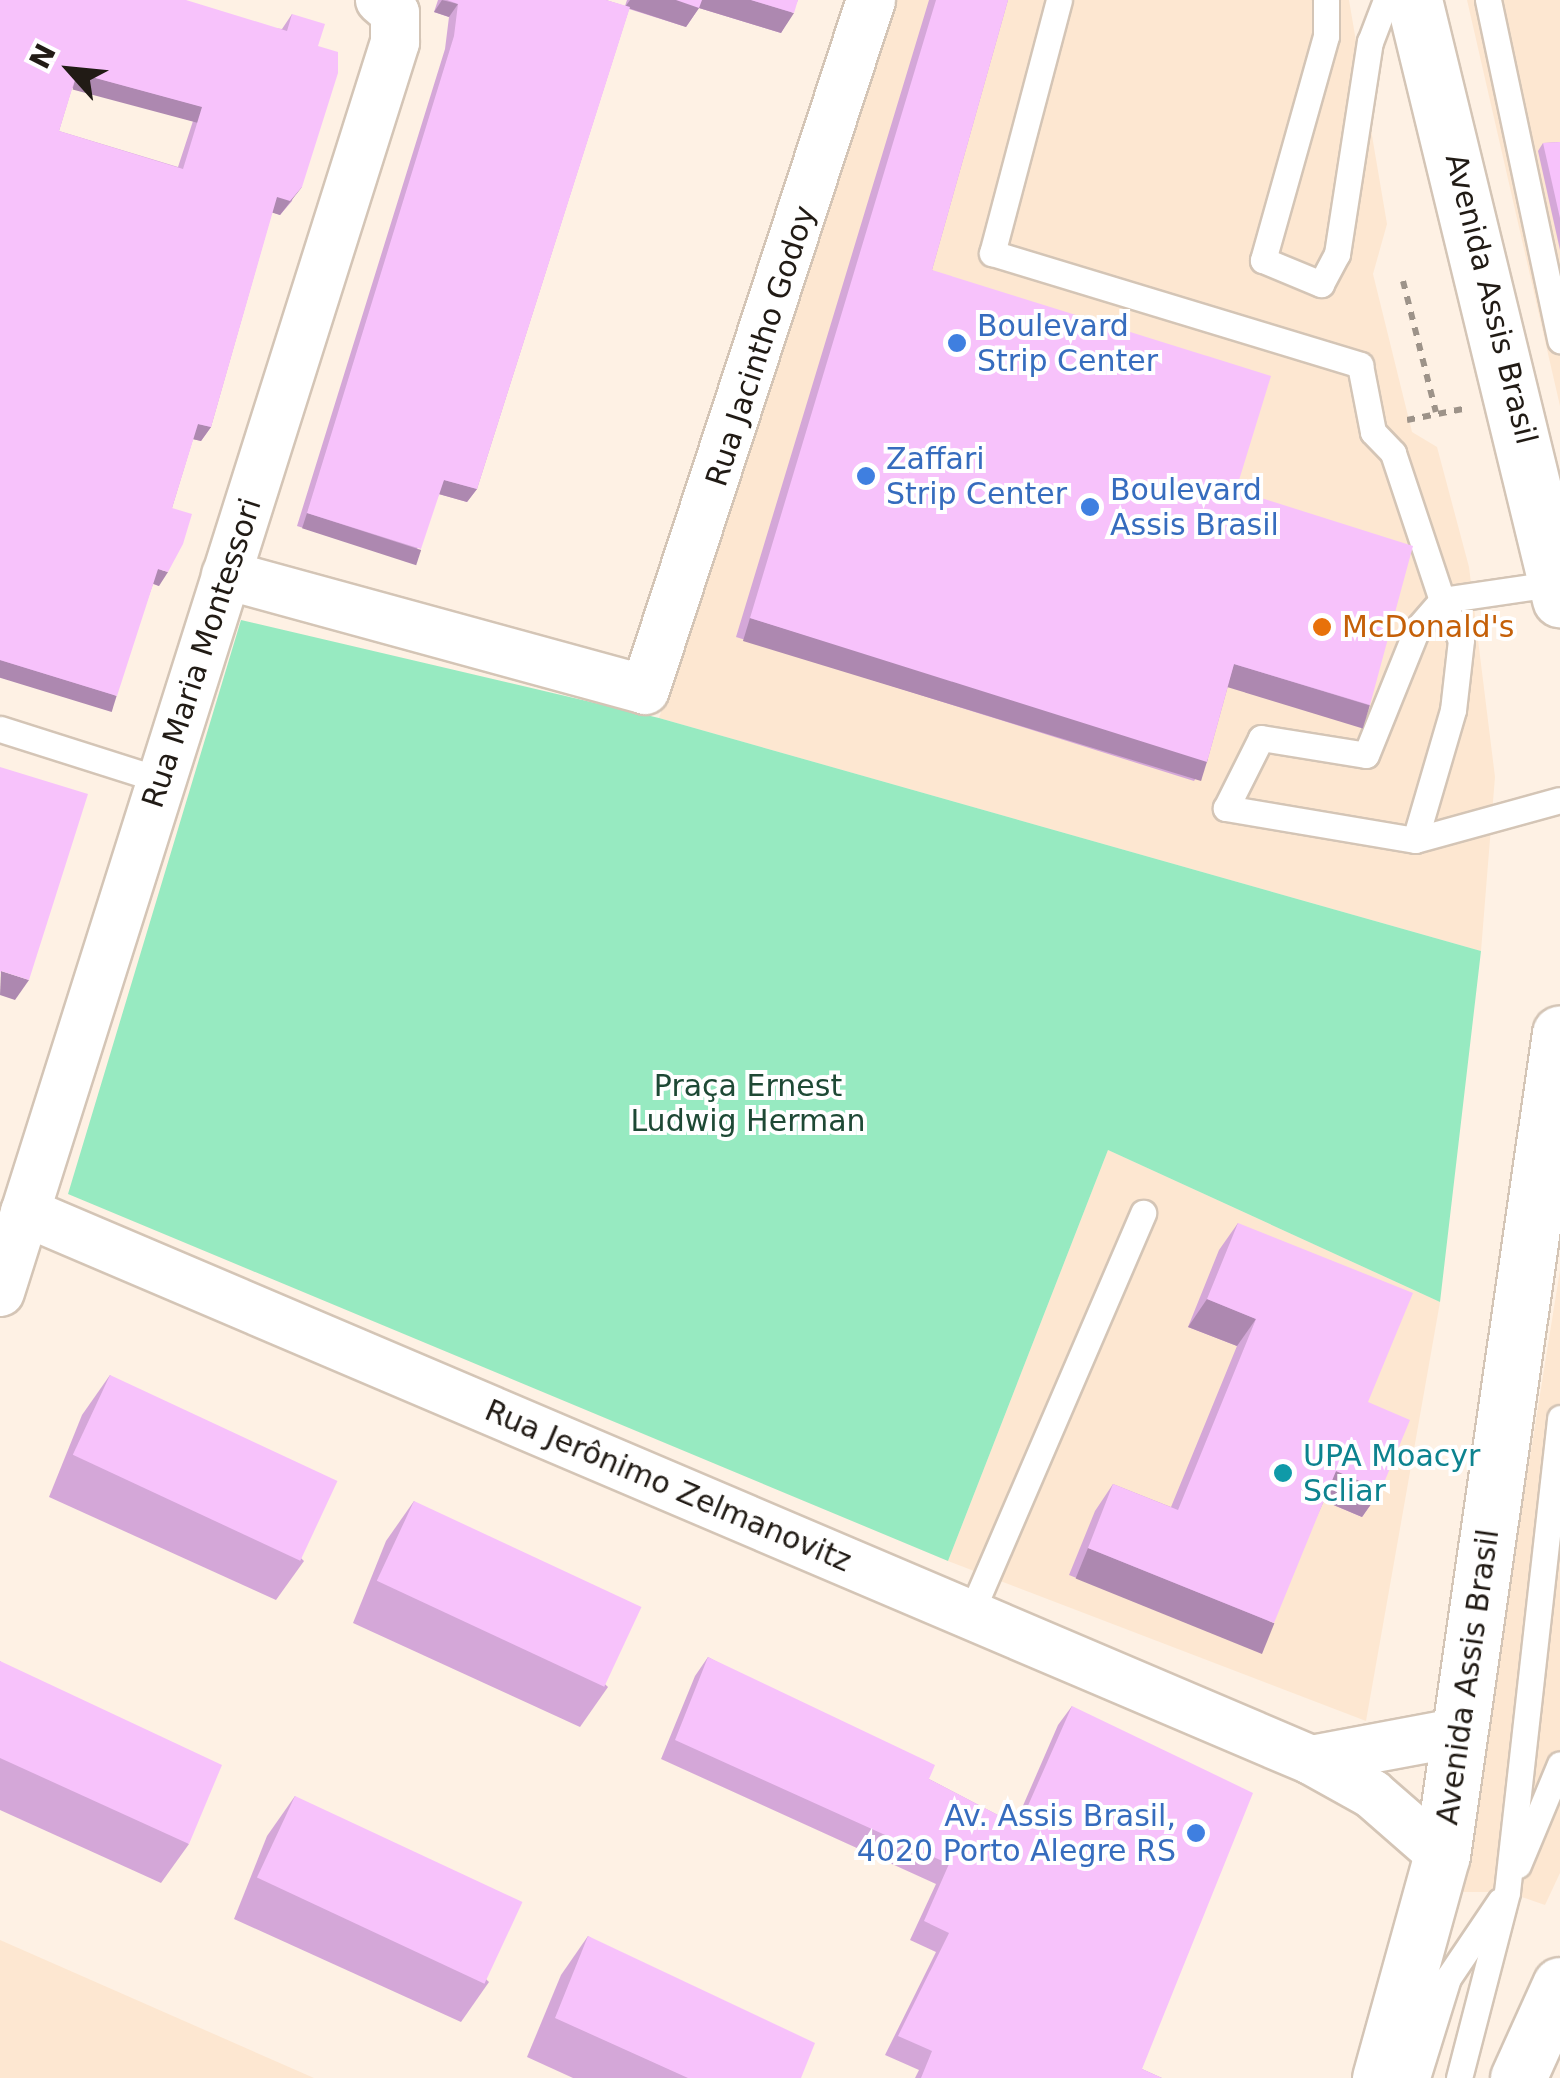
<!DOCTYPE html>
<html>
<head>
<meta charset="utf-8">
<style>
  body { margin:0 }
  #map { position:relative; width:1560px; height:2078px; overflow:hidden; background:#fef1e4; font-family:"DejaVu Sans",sans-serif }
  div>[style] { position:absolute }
  .built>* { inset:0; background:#fde7d1 }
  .green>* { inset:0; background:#97eac1 }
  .path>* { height:6px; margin-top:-3px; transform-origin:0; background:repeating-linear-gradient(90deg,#9d9389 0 8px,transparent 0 16px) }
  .roads { filter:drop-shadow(2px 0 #d4c5b6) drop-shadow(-2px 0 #d4c5b6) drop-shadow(0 2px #d4c5b6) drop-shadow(0 -2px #d4c5b6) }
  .service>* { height:25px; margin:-12.5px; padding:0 12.5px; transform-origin:12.5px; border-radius:12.5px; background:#fff }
  .minor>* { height:48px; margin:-24px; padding:0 24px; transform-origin:24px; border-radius:24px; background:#fff }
  .secondary>* { height:55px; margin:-27.5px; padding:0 27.5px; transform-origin:27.5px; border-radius:27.5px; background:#fff }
  .wall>* { inset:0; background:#d4a7d8 }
  .shaded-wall>* { inset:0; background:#ad88b0; transform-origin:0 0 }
  .building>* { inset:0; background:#f7c2fb; transform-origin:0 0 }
  .dots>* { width:28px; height:28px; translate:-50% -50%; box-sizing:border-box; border:5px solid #fff; border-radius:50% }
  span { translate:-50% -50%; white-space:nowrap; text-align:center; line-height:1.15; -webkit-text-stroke:8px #fff; paint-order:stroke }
  .street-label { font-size:30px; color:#211b15 }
  .shop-label { font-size:30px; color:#366cbe }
  .left { translate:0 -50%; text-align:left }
  .right { translate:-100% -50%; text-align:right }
  .food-label { font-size:30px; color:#c56008 }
  .park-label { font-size:30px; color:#1e4935 }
  .culture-label { font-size:30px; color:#0d838f }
  .north { position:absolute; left:20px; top:20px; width:100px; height:100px; -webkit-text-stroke:8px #fff; paint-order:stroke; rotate:297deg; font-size:28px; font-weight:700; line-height:40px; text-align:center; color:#211b15 }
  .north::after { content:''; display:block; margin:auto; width:35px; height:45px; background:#211b15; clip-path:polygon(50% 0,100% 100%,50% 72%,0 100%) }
</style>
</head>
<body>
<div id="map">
  <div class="built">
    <i style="clip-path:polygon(892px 0,1349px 0,1387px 224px,1373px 274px,1412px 432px,1437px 447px,1469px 567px,1495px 777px,1481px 951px,659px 718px)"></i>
    <i style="clip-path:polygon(1467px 0,1560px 0,1560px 406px)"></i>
    <i style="clip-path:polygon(1108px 1150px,1440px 1302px,1366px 1721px,948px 1561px)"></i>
    <i style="clip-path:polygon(1560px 1270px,1560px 1873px,1545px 1905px,1507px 1892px,1460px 1892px)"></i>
    <i style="clip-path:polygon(0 1940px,314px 2078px,0 2078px)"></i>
  </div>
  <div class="green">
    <i style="clip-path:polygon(241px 620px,659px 718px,1481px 951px,1440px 1302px,1108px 1150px,948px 1561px,68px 1194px)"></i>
  </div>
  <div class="path">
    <i style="left:1403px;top:281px;width:135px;rotate:75.9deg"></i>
    <i style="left:1407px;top:420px;width:62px;rotate:-11.1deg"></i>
  </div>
  <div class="roads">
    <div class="service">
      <i style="left:1059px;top:0;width:262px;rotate:104.8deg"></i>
      <i style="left:992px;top:253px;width:385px;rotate:16.9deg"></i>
      <i style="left:1360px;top:365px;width:68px;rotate:79deg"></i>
      <i style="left:1373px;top:432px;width:29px;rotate:46deg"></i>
      <i style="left:1393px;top:453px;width:155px;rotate:71.6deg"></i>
      <i style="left:1442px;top:600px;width:44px;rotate:64.6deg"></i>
      <i style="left:1461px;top:640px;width:70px;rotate:96.5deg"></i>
      <i style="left:1453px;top:710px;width:135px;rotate:106.3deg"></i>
      <i style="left:1415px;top:840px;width:192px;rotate:-170.4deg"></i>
      <i style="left:1226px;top:808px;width:78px;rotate:-63.4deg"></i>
      <i style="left:1261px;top:738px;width:106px;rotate:9.2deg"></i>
      <i style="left:1366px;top:755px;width:136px;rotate:-68deg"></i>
      <i style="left:1417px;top:629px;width:38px;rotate:-49deg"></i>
      <i style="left:1442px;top:600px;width:118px;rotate:-8.3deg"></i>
      <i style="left:1326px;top:0;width:36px;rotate:90deg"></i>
      <i style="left:1326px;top:36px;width:233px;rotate:105.7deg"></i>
      <i style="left:1263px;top:260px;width:63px;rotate:22.5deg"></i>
      <i style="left:1321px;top:284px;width:34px;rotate:-62deg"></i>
      <i style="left:1337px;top:254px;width:215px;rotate:-81.2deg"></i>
      <i style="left:1370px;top:42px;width:45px;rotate:-69.1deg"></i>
      <i style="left:1488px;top:0;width:348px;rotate:78deg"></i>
      <i style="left:0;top:729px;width:169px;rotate:17.6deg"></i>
      <i style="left:1415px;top:840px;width:150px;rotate:-15.4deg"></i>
      <i style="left:970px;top:1615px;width:438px;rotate:-66.7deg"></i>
      <i style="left:1518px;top:1865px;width:109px;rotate:-67.4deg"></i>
      <i style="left:1417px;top:2078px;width:105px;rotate:-72.8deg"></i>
      <i style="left:1448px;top:1978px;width:93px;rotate:-56deg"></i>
      <i style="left:1459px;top:2078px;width:192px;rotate:-75.5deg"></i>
      <i style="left:1507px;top:1892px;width:477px;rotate:-83.6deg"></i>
    </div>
    <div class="minor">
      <i style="left:226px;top:575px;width:434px;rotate:15.3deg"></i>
      <i style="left:645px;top:690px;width:726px;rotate:-71.86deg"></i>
      <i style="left:25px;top:1212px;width:1398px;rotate:23.08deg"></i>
      <i style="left:1311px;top:1760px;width:70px;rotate:29.1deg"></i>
      <i style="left:1372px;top:1794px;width:93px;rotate:41.1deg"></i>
      <i style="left:0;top:1292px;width:1311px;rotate:-72.46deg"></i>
      <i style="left:395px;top:42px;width:29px;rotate:-90deg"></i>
      <i style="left:395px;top:13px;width:20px;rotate:-139deg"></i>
      <i style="left:1311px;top:1760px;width:153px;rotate:-10.6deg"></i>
    </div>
    <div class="secondary">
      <i style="left:1414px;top:0;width:617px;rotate:76.3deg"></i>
      <i style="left:1380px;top:2078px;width:231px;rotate:-74.5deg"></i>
      <i style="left:1442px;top:1855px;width:830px;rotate:-81.83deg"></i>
      <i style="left:1518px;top:2078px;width:102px;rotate:-65.7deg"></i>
    </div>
  </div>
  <div class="wall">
    <i style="clip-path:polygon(evenodd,0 0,282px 29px,292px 14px,318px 46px,292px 201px,280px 215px,272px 212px,211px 427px,201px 441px,193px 439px,172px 508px,159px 586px,153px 584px,108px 710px,0 677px,0 0,72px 88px,193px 121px,178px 167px,59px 131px,72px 88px)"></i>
    <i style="clip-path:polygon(438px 0,606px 0,625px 6px,627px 0,798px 0,781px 33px,699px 8px,686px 27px,629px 9px,477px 489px,467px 502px,439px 494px,412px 562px,297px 526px,445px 49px,449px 17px,434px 12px)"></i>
    <i style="clip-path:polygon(929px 0,1008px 0,932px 270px,1236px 490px,1370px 705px,1356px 725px,1228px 686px,1207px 762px,1194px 781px,736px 637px)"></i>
    <i style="clip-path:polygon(1560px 142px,1560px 250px,1538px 151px,1543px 143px)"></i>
    <i style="clip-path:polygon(1238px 1223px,1368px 1402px,1381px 1490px,1362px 1517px,1324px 1501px,1255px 1650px,1069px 1575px,1095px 1511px,1113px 1484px,1171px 1507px,1237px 1346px,1188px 1327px,1219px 1250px)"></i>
    <i style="clip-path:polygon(110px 1375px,304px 1561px,276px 1600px,49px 1497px,82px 1415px)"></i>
    <i style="clip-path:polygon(414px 1501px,608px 1687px,580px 1727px,353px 1623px,386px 1541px)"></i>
    <i style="clip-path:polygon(708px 1657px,929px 1779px,1015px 1824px,1058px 1725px,1072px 1706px,1142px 2069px,1162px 2078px,915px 2078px,919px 2070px,885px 2055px,936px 1952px,910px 1940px,936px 1884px,661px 1759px,695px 1676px)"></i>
    <i style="clip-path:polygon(0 1661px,189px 1844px,161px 1883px,0 1810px)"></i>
    <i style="clip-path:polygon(295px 1796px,489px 1982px,461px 2022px,234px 1919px,267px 1836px)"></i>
    <i style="clip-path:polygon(588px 1936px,801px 2078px,573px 2078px,527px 2057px,561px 1975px)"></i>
  </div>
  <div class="shaded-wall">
    <i style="clip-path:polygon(442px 0,458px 4px,449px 17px,434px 12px)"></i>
    <i style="clip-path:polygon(630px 0,751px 0,794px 13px,781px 33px,699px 8px,686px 27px,625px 7px)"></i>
    <i style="left:77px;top:73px;width:130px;height:17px;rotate:15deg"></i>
    <i style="clip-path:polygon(302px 187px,280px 215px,267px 211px,277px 197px)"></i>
    <i style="clip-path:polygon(198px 424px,211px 427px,201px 441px,188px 438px)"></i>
    <i style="clip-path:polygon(444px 480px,477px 489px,467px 502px,435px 493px)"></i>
    <i style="left:307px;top:513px;width:120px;height:16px;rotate:18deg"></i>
    <i style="clip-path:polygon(158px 569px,168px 572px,159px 586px,149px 582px)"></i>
    <i style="left:750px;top:618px;width:479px;height:24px;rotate:17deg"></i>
    <i style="left:0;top:660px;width:122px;height:17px;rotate:17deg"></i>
    <i style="left:1234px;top:664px;width:142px;height:24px;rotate:17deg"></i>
    <i style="clip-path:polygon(1px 971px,29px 980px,15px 1000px,0 995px)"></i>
    <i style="clip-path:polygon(1207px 1299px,1256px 1319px,1237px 1346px,1188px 1327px)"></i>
    <i style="clip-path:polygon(1336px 1471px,1381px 1490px,1362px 1517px,1317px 1498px)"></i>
    <i style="left:1088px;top:1548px;width:201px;height:33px;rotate:22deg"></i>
  </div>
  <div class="building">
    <i style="clip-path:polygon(evenodd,0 0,186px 0,287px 31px,292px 14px,325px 24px,318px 46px,338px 52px,338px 73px,302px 187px,290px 201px,277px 197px,211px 427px,198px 424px,172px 508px,192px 514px,183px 544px,168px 572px,158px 569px,117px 696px,0 660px,0 0,77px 73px,202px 107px,183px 169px,59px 131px,77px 73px)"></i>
    <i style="clip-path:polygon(447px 0,606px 0,630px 7px,477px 489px,444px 480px,421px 549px,307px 513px,454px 36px,458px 4px)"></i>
    <i style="clip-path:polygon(676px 0,702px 0,699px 8px)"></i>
    <i style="clip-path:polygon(751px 0,798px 0,794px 13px)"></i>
    <i style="clip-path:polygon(936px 0,1008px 0,932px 270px,1271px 376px,1236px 490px,1413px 546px,1370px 705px,1234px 664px,1207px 762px,750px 618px)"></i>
    <i style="clip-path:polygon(1560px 142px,1560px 218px,1543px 143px)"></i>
    <i style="clip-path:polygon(0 767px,88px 794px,29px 980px,1px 971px,0 974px)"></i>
    <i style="clip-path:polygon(1238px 1223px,1413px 1293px,1368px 1402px,1410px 1420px,1381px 1490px,1336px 1471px,1274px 1623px,1088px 1548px,1113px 1484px,1178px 1510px,1256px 1319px,1207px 1299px)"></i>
    <i style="left:110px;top:1375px;width:251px;height:88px;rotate:25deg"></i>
    <i style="left:414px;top:1501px;width:251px;height:88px;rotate:25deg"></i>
    <i style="clip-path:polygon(708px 1657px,935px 1765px,929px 1779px,1019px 1826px,1072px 1706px,1253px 1793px,1142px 2069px,1162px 2078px,921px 2078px,932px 2051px,898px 2036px,949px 1933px,924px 1921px,949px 1864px,675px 1740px)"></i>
    <i style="clip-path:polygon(0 1661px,222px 1765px,189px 1844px,0 1758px)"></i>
    <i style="left:295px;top:1796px;width:251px;height:90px;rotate:25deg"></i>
    <i style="clip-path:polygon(588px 1936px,815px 2043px,801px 2078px,688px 2078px,555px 2018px)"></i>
  </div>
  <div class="dots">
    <i style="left:957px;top:343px;background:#3f7fe0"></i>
    <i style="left:866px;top:476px;background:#3f7fe0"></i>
    <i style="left:1090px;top:507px;background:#3f7fe0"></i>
    <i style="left:1322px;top:627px;background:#e8710a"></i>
    <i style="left:1283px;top:1473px;background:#0f9aa8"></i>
    <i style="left:1196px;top:1833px;background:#3f7fe0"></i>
  </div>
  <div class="street-label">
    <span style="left:1491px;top:299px;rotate:76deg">Avenida Assis Brasil</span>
    <span style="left:761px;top:346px;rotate:-72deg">Rua Jacintho Godoy</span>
    <span style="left:202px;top:653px;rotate:-72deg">Rua Maria Montessori</span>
    <span style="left:668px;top:1486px;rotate:23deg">Rua Jerônimo Zelmanovitz</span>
    <span style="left:1468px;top:1677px;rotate:-82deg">Avenida Assis Brasil</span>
  </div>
  <div class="shop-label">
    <span class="left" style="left:977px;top:343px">Boulevard<br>Strip Center</span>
    <span class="left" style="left:886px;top:476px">Zaffari<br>Strip Center</span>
    <span class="left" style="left:1110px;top:507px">Boulevard<br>Assis Brasil</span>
    <span class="right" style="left:1176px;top:1833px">Av. Assis Brasil,<br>4020 Porto Alegre RS</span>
  </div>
  <div class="food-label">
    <span class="left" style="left:1342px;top:627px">McDonald's</span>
  </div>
  <div class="park-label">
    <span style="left:748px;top:1103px">Praça Ernest<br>Ludwig Herman</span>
  </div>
  <div class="culture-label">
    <span class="left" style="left:1303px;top:1473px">UPA Moacyr<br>Scliar</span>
  </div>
  <div class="north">N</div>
</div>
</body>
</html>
